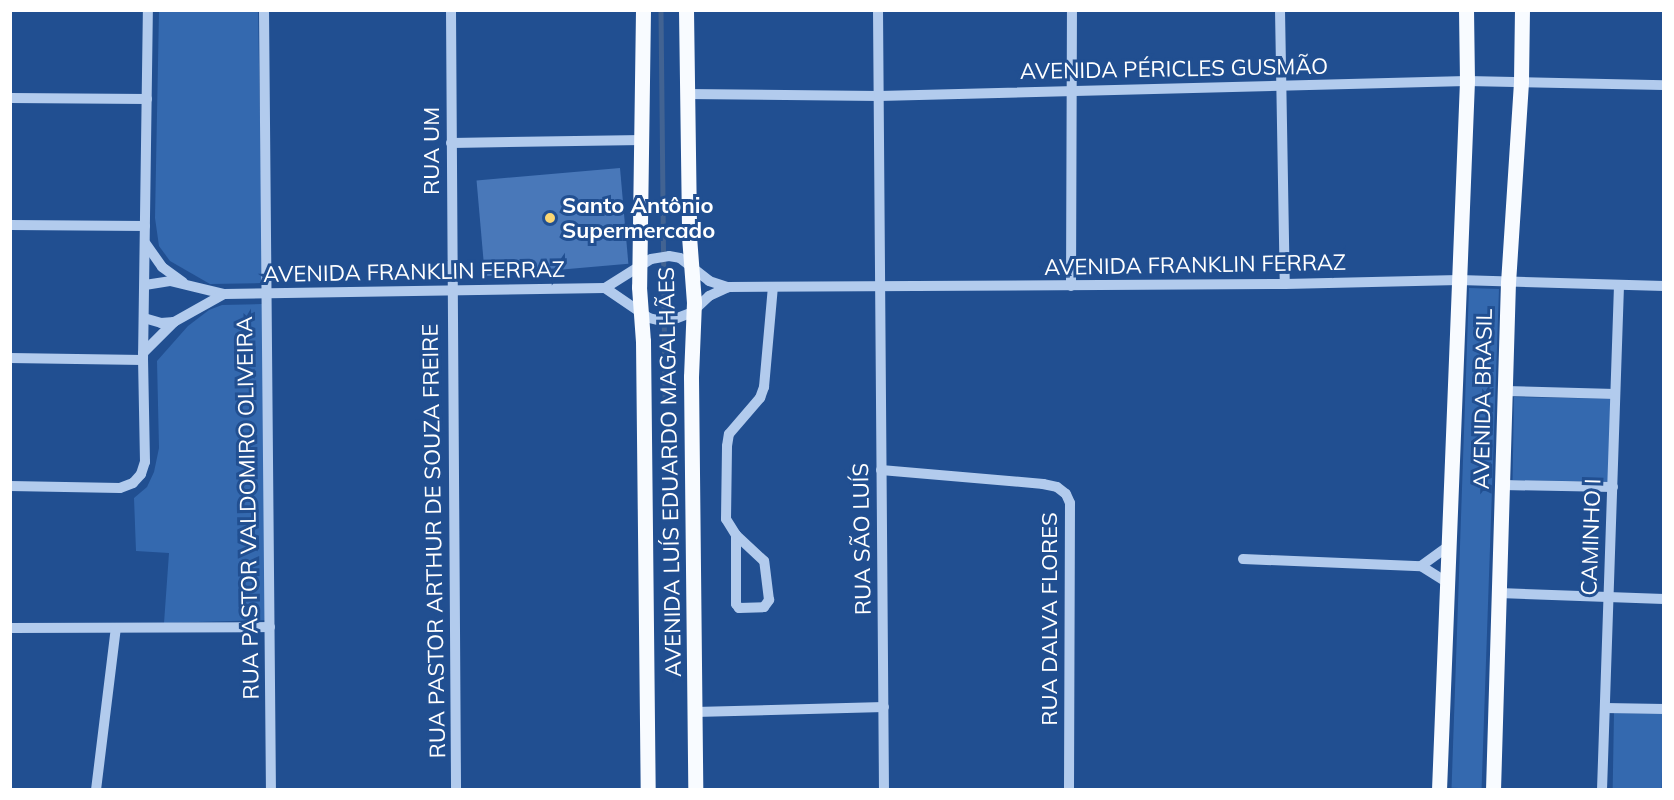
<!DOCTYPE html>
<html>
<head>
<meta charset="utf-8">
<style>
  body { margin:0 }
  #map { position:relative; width:1674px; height:800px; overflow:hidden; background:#214f91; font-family:Mulish,sans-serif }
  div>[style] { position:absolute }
  .green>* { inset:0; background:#3469af; transform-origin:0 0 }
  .stream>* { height:4.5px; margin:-2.25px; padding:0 2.25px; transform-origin:2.25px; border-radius:2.25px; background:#426392 }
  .building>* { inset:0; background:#4978b9; transform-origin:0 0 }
  .minor>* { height:10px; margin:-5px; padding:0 5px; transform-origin:5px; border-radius:5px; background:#b2cbed }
  .major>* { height:15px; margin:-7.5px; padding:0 7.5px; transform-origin:7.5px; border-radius:7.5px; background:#f8fbff }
  .dots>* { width:16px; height:16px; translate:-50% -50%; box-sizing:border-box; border:3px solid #214f91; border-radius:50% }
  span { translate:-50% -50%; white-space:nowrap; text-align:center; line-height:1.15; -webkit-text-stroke:6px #214f91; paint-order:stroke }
  .street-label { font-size:22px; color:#fff }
  .poi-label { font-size:22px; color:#fff; font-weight:700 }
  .left { translate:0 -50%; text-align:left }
  .frame { position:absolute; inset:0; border:12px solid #fff; pointer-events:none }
</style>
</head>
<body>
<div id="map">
  <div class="green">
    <i style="clip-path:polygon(159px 11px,258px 11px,263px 283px,210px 284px,170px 261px,159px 246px,155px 218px)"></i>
    <i style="left:1499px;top:289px;width:500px;height:30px;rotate:92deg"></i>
    <i style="clip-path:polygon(262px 304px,267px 620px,164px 623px,169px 553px,136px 551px,134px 498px,147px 487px,154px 472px,159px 448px,157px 361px,188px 326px,209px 310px,222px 305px)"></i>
    <i style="left:1514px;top:397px;width:97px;height:83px;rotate:1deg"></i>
    <i style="left:1614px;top:713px;width:49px;height:77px;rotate:1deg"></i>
  </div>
  <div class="stream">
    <i style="left:661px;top:10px;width:391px;rotate:89.4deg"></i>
  </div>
  <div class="building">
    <i style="left:620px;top:168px;width:96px;height:144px;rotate:85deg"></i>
  </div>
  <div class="minor">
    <i style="left:264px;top:10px;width:780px;rotate:89.49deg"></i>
    <i style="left:451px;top:10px;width:780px;rotate:89.63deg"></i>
    <i style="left:878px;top:10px;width:780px;rotate:89.56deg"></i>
    <i style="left:1280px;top:10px;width:274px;rotate:89deg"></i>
    <i style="left:686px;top:94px;width:193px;rotate:0.6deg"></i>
    <i style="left:879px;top:96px;width:588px;rotate:-1.46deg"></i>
    <i style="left:1467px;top:81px;width:197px;rotate:1.2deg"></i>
    <i style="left:10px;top:98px;width:137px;rotate:0.4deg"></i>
    <i style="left:451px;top:143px;width:192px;rotate:-0.9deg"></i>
    <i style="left:10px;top:225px;width:135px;rotate:0.4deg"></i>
    <i style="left:146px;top:244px;width:28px;rotate:55deg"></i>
    <i style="left:162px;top:267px;width:26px;rotate:36deg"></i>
    <i style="left:145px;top:285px;width:25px;rotate:-9deg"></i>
    <i style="left:170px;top:281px;width:56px;rotate:13.5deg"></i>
    <i style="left:224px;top:294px;width:381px;rotate:-0.9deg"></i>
    <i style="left:605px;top:288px;width:54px;rotate:-32.2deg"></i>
    <i style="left:651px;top:259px;width:18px;rotate:-9deg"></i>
    <i style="left:669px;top:256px;width:11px;rotate:10deg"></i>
    <i style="left:680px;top:258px;width:37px;rotate:38deg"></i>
    <i style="left:709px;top:281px;width:20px;rotate:18deg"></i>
    <i style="left:728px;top:287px;width:557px;rotate:-0.31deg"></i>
    <i style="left:1285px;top:284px;width:174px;rotate:-1.3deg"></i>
    <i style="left:1459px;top:280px;width:205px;rotate:1.7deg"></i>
    <i style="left:1071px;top:286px;width:276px;rotate:-89.8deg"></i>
    <i style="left:605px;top:288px;width:53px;rotate:34.3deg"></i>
    <i style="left:649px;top:318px;width:18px;rotate:13deg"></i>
    <i style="left:667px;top:322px;width:26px;rotate:-21deg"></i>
    <i style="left:691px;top:313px;width:25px;rotate:-43deg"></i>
    <i style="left:709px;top:296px;width:21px;rotate:-25deg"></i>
    <i style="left:144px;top:318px;width:18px;rotate:16deg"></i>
    <i style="left:161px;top:323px;width:13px;rotate:-4deg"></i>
    <i style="left:174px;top:322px;width:57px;rotate:-29.2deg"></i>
    <i style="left:143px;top:353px;width:44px;rotate:-45deg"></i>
    <i style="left:10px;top:358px;width:133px;rotate:0.9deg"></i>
    <i style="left:1505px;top:391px;width:110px;rotate:1.6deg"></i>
    <i style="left:881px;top:470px;width:163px;rotate:4.9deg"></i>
    <i style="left:1043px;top:484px;width:14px;rotate:12deg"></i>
    <i style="left:1057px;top:487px;width:11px;rotate:38deg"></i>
    <i style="left:1066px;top:494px;width:10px;rotate:66deg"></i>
    <i style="left:1070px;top:503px;width:287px;rotate:90.2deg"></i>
    <i style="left:1503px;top:485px;width:110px;rotate:1deg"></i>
    <i style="left:10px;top:486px;width:110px;rotate:1deg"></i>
    <i style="left:120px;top:488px;width:14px;rotate:-21deg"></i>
    <i style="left:133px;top:483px;width:12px;rotate:-48deg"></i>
    <i style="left:141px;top:474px;width:13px;rotate:-72deg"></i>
    <i style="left:145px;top:462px;width:102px;rotate:-91.1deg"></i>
    <i style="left:143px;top:360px;width:350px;rotate:-89.2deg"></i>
    <i style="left:736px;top:535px;width:69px;rotate:90deg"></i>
    <i style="left:736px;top:604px;width:5px;rotate:53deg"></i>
    <i style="left:739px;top:608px;width:25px;rotate:-2deg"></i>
    <i style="left:764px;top:607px;width:9px;rotate:-54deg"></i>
    <i style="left:769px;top:600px;width:39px;rotate:-97deg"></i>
    <i style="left:764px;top:561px;width:38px;rotate:-137deg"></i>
    <i style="left:736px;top:535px;width:19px;rotate:-122deg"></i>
    <i style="left:726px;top:519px;width:73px;rotate:-89.2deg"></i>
    <i style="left:727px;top:446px;width:12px;rotate:-81deg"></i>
    <i style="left:729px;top:434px;width:48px;rotate:-49.3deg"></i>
    <i style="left:760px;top:398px;width:12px;rotate:-70deg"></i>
    <i style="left:764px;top:387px;width:100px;rotate:-84.9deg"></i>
    <i style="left:1243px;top:559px;width:178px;rotate:2.3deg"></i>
    <i style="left:1421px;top:566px;width:31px;rotate:32deg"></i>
    <i style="left:1421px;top:566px;width:34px;rotate:-36deg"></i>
    <i style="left:1499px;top:593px;width:165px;rotate:2.1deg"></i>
    <i style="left:10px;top:628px;width:260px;rotate:-0.2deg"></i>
    <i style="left:1605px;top:708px;width:59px;rotate:1deg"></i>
    <i style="left:695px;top:712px;width:189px;rotate:-1.5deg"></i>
    <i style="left:96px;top:790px;width:163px;rotate:-83deg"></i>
    <i style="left:1602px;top:790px;width:504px;rotate:-88.07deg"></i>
  </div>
  <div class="major">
    <i style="left:643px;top:10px;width:277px;rotate:90.8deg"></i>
    <i style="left:639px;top:287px;width:54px;rotate:85.8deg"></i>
    <i style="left:643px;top:341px;width:449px;rotate:89.4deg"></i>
    <i style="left:686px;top:10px;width:226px;rotate:89.2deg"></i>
    <i style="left:689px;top:236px;width:66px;rotate:85.7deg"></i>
    <i style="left:694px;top:302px;width:75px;rotate:92.3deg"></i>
    <i style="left:691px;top:377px;width:413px;rotate:89.4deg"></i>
    <i style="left:1439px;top:790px;width:710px;rotate:-87.74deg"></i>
    <i style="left:1467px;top:81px;width:71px;rotate:-90.8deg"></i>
    <i style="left:1493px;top:790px;width:507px;rotate:-88.31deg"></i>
    <i style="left:1508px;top:283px;width:202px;rotate:-86.3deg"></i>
    <i style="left:1521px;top:81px;width:71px;rotate:-89.2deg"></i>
  </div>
  <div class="dots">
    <i style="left:550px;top:218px;background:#fad673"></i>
  </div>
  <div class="street-label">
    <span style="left:1174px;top:69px;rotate:-1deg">AVENIDA PÉRICLES GUSMÃO</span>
    <span style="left:432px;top:151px;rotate:-90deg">RUA UM</span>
    <span style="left:1195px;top:265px;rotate:-1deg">AVENIDA FRANKLIN FERRAZ</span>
    <span style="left:414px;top:272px;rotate:-1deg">AVENIDA FRANKLIN FERRAZ</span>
    <span style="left:1483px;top:399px;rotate:-89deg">AVENIDA BRASIL</span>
    <span style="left:670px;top:472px;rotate:-91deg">AVENIDA LUÍS EDUARDO MAGALHÃES</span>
    <span style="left:248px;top:508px;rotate:-91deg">RUA PASTOR VALDOMIRO OLIVEIRA</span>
    <span style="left:1591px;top:537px;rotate:-88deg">CAMINHO I</span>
    <span style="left:862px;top:539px;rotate:-91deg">RUA SÃO LUÍS</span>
    <span style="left:434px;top:541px;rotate:-91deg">RUA PASTOR ARTHUR DE SOUZA FREIRE</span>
    <span style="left:1050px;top:619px;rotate:-90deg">RUA DALVA FLORES</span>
  </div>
  <div class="poi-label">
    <span class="left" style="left:562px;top:218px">Santo Antônio<br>Supermercado</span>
  </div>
  <div class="frame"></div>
</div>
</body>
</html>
